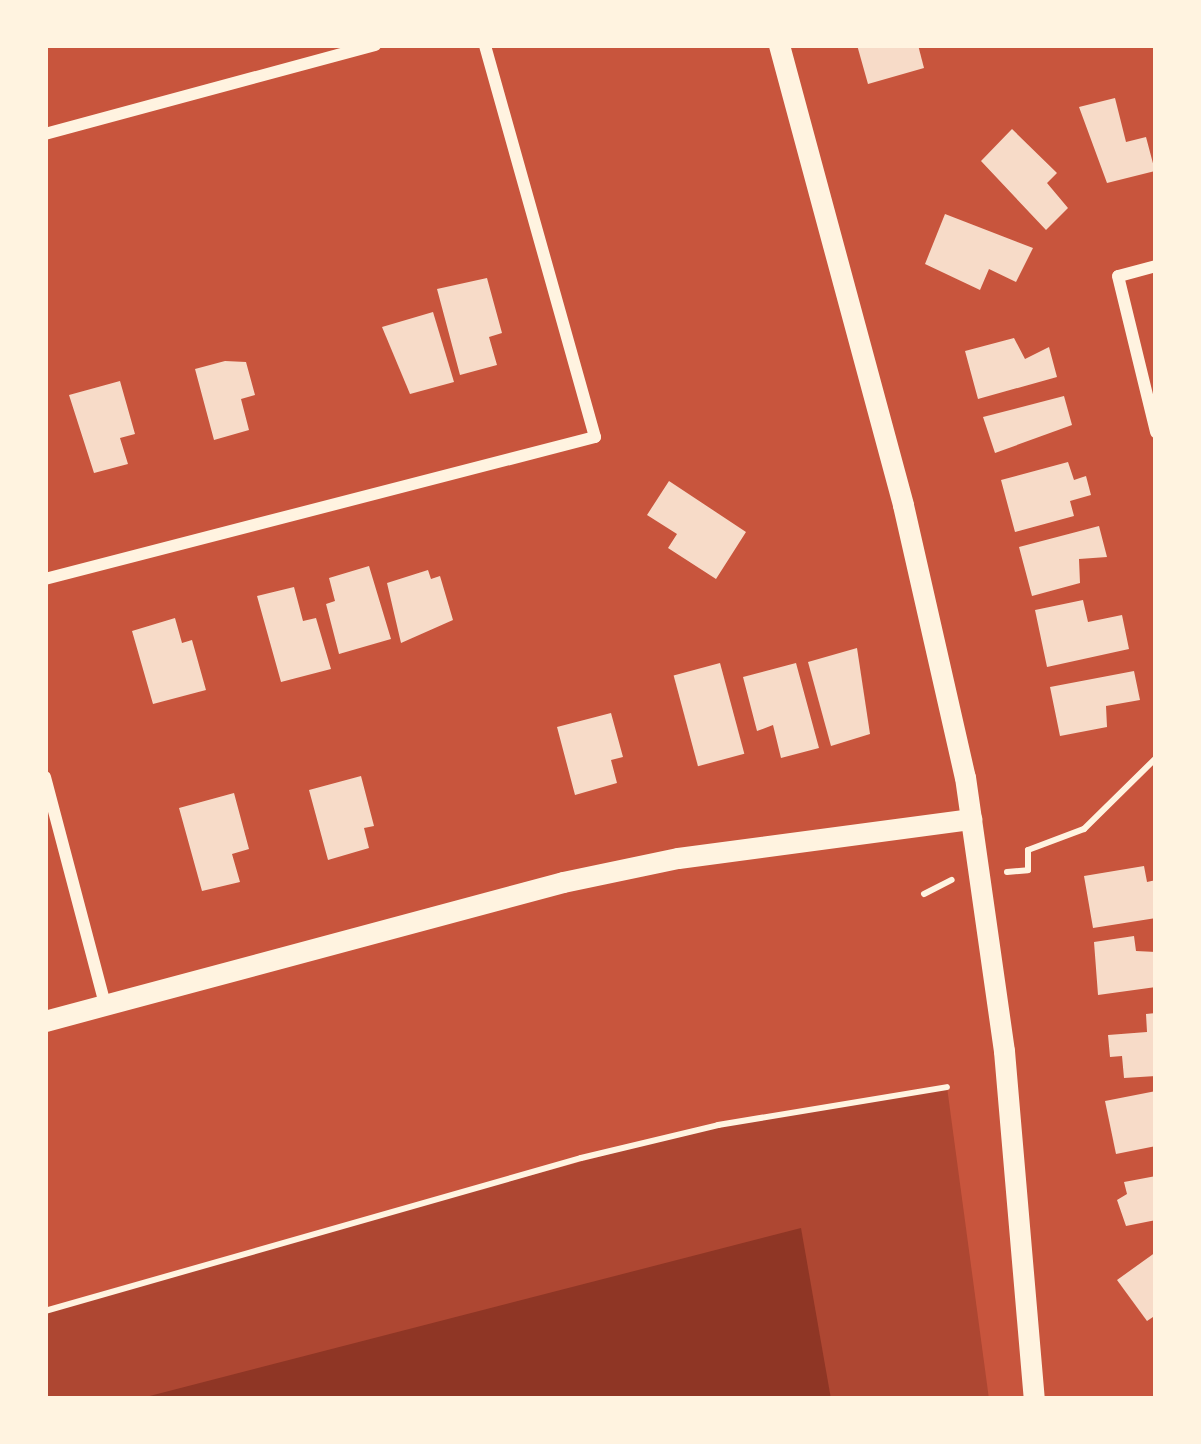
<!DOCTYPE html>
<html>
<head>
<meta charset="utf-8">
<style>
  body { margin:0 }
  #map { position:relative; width:1201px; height:1444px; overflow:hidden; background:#c8553d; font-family:"Roboto Condensed",sans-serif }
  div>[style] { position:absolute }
  .green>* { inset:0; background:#ae4732 }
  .water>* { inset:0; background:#8f3625 }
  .building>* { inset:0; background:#f7dbc8; transform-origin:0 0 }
  .path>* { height:6px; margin:-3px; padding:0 3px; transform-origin:3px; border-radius:3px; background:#fff3e0 }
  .minor>* { height:12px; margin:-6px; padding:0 6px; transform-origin:6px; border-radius:6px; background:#fff3e0 }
  .tertiary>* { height:21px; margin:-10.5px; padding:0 10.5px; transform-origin:10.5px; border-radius:10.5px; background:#fff3e0 }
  span { translate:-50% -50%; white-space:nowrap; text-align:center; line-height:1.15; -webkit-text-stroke:10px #fff3e0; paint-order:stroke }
  .frame { position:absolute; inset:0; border:48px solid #fff3e0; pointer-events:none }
</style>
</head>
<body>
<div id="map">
  <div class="green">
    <i style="clip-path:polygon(947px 1087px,989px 1399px,45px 1399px,45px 1313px,97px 1293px,694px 1131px)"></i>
  </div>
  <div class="water">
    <i style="clip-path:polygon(801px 1228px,831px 1399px,138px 1399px)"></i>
  </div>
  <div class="building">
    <i style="clip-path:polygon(857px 45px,918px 45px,924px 68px,868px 84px)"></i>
    <i style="clip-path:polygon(1115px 98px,1126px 142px,1146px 137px,1155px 171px,1107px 183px,1079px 107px)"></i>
    <i style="clip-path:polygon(1012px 129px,1057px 173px,1047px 183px,1068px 208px,1046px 230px,981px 161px)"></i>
    <i style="clip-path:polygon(945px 214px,1033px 248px,1016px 282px,989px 269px,980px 290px,925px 264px)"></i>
    <i style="clip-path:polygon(487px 278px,502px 333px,489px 337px,497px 365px,460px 375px,437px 289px)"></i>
    <i style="clip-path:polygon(433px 312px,454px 382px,410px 394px,382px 327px)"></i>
    <i style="clip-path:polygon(1014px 338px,1025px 359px,1049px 347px,1057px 377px,978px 399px,965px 351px)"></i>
    <i style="clip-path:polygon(225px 361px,246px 362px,255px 395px,241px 399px,249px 430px,214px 440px,195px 369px)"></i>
    <i style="clip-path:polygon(120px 381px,135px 434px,120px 438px,128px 464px,94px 473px,69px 395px)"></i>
    <i style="clip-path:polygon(1064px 396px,1072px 425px,995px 453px,983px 417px)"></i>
    <i style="clip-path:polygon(1068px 462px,1074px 480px,1086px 476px,1091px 495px,1070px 501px,1074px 516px,1015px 532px,1001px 480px)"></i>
    <i style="clip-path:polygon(669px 481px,746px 532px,716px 579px,668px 548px,677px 534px,647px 515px)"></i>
    <i style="clip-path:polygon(1099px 526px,1107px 557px,1079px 559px,1080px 583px,1032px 596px,1019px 547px)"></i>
    <i style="clip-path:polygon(369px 566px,391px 639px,339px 654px,326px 604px,335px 601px,329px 578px)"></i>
    <i style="clip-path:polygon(428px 570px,431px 579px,440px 576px,453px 620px,401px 643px,387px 583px)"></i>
    <i style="clip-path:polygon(294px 587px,303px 621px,316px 618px,331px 669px,281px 682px,257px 596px)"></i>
    <i style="clip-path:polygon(1083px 600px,1088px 622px,1122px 615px,1129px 649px,1047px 667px,1035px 610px)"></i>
    <i style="clip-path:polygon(175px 618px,182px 643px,192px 640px,206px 690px,153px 704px,132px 631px)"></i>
    <i style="clip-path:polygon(857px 648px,870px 734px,831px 746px,808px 662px)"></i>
    <i style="left:720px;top:663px;width:94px;height:48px;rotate:75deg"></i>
    <i style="clip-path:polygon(796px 663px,819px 748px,781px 758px,773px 725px,757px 731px,743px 677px)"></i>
    <i style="clip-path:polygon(1134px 671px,1140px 700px,1106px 706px,1107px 727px,1060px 736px,1050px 687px)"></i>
    <i style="clip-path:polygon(611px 713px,623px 757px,611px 760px,617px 783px,575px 795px,557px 727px)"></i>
    <i style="clip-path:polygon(361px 776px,374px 826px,364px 828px,369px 848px,328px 860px,309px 790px)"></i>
    <i style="clip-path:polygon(234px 793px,249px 849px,232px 854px,240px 882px,202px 891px,179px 808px)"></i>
    <i style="clip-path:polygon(1144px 866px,1147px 882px,1156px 880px,1156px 918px,1093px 928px,1084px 876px)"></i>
    <i style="clip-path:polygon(1134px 936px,1136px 951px,1156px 952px,1156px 987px,1098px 995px,1094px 942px)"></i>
    <i style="clip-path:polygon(1156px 1013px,1156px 1076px,1124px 1078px,1122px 1056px,1110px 1057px,1108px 1035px,1147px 1032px,1146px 1014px)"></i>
    <i style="clip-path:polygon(1156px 1091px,1156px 1146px,1116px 1154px,1105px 1101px)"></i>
    <i style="clip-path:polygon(1156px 1176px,1156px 1220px,1126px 1226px,1117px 1200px,1127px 1194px,1124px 1182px)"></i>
    <i style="clip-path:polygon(1156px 1252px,1156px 1315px,1147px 1321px,1117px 1280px)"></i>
  </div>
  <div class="path">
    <i style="left:1007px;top:872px;width:21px;rotate:-5deg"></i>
    <i style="left:1028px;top:870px;width:20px;rotate:-90deg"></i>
    <i style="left:1028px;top:850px;width:60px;rotate:-20.6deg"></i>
    <i style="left:1084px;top:829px;width:101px;rotate:-44.6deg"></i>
    <i style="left:924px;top:894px;width:31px;rotate:-27deg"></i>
    <i style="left:45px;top:1311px;width:557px;rotate:-15.93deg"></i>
    <i style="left:581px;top:1158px;width:141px;rotate:-13.5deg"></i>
    <i style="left:718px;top:1125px;width:232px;rotate:-9.4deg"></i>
  </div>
  <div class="minor">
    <i style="left:45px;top:134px;width:342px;rotate:-15.1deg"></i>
    <i style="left:1156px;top:266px;width:39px;rotate:165deg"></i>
    <i style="left:1118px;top:276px;width:161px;rotate:76.3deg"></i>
    <i style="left:45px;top:579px;width:568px;rotate:-14.48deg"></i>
    <i style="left:595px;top:437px;width:407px;rotate:-105.7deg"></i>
    <i style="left:45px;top:777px;width:235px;rotate:75.2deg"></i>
  </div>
  <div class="tertiary">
    <i style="left:779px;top:45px;width:476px;rotate:74.9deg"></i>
    <i style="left:903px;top:505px;width:279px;rotate:77.2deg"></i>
    <i style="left:965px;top:777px;width:277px;rotate:81.9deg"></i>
    <i style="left:1004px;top:1051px;width:349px;rotate:85.1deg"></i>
    <i style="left:45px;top:1021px;width:536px;rotate:-15.02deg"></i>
    <i style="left:563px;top:882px;width:117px;rotate:-11.8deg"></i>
    <i style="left:678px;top:858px;width:296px;rotate:-7.6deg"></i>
  </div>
  <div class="frame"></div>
</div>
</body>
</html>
